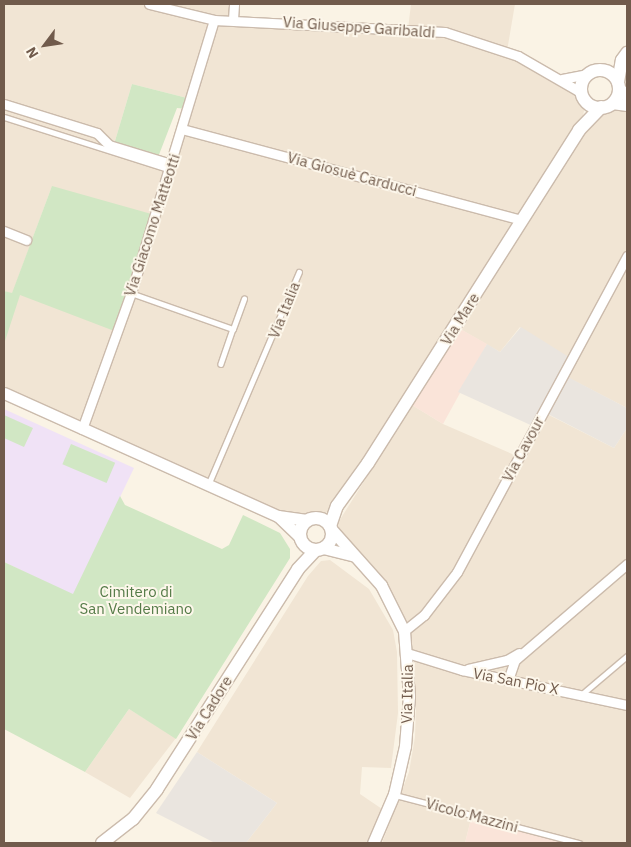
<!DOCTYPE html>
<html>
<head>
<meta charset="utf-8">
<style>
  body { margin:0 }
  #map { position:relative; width:631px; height:847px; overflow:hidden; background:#faf3e5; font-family:"IBM Plex Sans",sans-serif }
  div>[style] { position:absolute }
  .residential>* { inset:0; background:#f1e5d4 }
  .commercial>* { inset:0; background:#fae4d9 }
  .industrial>* { inset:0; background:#eae5df }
  .education>* { inset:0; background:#f0e2f6 }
  .green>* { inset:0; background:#d1e7c4; transform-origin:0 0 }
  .roads { filter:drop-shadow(1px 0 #cbbbac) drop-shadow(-1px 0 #cbbbac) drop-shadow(0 1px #cbbbac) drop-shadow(0 -1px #cbbbac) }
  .service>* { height:4.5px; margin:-2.25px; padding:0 2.25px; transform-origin:2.25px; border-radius:2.25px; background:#fff }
  .minor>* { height:9px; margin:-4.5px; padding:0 4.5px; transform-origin:4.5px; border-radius:4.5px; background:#fff }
  .tertiary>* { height:11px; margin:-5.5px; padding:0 5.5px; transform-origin:5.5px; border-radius:5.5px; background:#fff }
  .secondary>* { height:12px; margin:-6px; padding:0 6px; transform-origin:6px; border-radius:6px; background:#fff }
  .secondary>.ring { margin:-6px; padding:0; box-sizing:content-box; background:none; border:12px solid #fff; border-radius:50% }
  span { translate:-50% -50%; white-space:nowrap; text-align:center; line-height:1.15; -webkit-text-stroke:4px #fdf7eb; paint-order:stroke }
  .street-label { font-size:15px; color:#715b4c }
  .park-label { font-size:15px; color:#557b48 }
  .frame { position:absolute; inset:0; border:5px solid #715b4c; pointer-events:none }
  .north { position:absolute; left:20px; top:20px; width:50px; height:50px; -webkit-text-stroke:4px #fdf7eb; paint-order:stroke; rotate:239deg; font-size:14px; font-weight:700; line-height:20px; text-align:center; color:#715b4c }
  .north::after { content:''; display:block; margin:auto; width:18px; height:22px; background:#715b4c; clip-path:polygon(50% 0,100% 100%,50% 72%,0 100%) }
</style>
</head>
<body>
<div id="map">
  <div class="residential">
    <i style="clip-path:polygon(evenodd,4px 4px,234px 4px,233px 19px,408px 29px,411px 4px,515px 4px,507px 51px,582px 93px,586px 102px,580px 129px,612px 103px,627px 105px,627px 408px,563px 375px,520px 327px,500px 352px,455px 326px,337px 506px,319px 517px,311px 518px,278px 516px,4px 393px,4px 341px,52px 186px,12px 294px,4px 291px,4px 4px,132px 84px,191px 99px,169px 170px,112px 151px,132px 84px)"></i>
    <i style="clip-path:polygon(412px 405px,443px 424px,519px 457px,543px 412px,614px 448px,627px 428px,627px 843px,579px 843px,472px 815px,465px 843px,382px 843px,409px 772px,415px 737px,416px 706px,410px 635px,405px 620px,390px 592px,336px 526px)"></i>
    <i style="clip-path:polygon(330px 560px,369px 589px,393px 630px,397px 652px,398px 713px,391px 768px,362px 767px,360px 794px,382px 809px,367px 843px,246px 843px,277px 803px,197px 752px,308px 576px,321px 561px)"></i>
    <i style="clip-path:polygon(129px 709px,176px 738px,130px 798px,85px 772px)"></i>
  </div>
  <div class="commercial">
    <i style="clip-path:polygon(455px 326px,487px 344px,443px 424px,407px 402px)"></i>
    <i style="clip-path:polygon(472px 815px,579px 843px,465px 843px)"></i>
  </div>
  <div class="industrial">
    <i style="clip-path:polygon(521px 327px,572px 359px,564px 375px,627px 408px,627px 428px,614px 448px,544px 412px,535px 427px,458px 392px,487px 344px,500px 352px)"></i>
    <i style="clip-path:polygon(197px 752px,277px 803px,246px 843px,215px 843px,156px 813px)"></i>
  </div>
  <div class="education">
    <i style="clip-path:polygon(4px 409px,134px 468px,73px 595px,4px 562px)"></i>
  </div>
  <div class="green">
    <i style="clip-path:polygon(132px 84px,191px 99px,188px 109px,177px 108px,155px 165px,112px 151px)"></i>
    <i style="clip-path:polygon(52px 186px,155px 215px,117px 332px,20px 295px,5px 341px,4px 291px,12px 293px)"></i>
    <i style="clip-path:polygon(4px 415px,33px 428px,24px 447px,4px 438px)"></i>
    <i style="left:71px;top:444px;width:48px;height:22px;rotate:23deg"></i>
    <i style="clip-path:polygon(120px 496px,125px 505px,222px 549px,229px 545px,243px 515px,280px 533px,290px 549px,290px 558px,176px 739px,129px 709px,85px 772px,4px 729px,4px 562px,73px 594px)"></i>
  </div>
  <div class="roads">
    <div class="service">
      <i style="left:4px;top:117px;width:172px;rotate:17.6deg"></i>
      <i style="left:131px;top:293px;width:108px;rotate:19.4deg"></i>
      <i style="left:233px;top:329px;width:37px;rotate:109deg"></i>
      <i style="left:233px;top:329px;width:32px;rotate:-70deg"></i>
      <i style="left:209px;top:483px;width:229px;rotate:-66.9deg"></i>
      <i style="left:581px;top:695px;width:60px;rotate:-40.3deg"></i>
      <i style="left:395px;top:795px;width:190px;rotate:14.6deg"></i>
    </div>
    <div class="minor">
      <i style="left:149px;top:4px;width:67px;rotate:13.8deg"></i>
      <i style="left:214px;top:20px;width:231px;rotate:3deg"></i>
      <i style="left:445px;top:32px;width:77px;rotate:18.2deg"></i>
      <i style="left:518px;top:56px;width:74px;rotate:30deg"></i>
      <i style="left:233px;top:19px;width:15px;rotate:-86deg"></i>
      <i style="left:562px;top:79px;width:25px;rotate:-11deg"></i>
      <i style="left:4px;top:104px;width:97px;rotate:17.3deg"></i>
      <i style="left:97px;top:133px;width:17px;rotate:45deg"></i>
      <i style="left:109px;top:145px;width:65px;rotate:17deg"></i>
      <i style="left:182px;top:129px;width:351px;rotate:15deg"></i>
      <i style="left:4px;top:231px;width:24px;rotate:22deg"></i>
      <i style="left:82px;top:429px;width:145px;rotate:-70.2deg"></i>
      <i style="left:131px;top:293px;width:285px;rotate:-73.1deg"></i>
      <i style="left:404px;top:631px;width:26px;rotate:-39deg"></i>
      <i style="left:424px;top:615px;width:54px;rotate:-52.5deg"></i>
      <i style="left:457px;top:572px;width:359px;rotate:-61.7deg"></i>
      <i style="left:407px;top:653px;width:58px;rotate:17.2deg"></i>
      <i style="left:462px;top:670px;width:169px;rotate:12deg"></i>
      <i style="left:468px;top:669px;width:40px;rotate:-13deg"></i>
      <i style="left:507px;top:660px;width:14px;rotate:-30deg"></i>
      <i style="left:508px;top:680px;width:21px;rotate:-71deg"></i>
      <i style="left:515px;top:660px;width:148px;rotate:-40.6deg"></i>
    </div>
    <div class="tertiary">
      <i style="left:619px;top:88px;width:11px;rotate:45deg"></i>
      <i style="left:612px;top:103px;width:15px;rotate:8deg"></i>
      <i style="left:4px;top:393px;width:300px;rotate:24.2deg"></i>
      <i style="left:278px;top:516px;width:29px;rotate:8deg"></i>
      <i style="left:278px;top:516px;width:30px;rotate:44deg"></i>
      <i style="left:332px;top:530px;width:74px;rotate:48.3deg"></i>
      <i style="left:381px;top:585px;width:51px;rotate:63.4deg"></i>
      <i style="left:404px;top:631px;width:65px;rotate:85.6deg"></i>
      <i style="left:409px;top:696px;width:50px;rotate:94.6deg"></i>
      <i style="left:405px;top:746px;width:49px;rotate:102.9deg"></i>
      <i style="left:394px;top:794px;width:53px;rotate:113.2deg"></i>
      <i style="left:323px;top:548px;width:32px;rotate:14deg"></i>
    </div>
    <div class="secondary">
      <i class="ring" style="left:581px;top:70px;width:26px;height:26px"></i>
      <i style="left:618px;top:82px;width:22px;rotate:-80deg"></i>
      <i style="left:622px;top:60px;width:9px;rotate:-54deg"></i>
      <i class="ring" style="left:300px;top:518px;width:20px;height:20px"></i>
      <i style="left:330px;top:526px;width:21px;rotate:-71deg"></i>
      <i style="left:337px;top:506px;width:53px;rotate:-54.2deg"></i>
      <i style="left:368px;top:463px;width:394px;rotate:-57.6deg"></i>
      <i style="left:579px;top:130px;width:32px;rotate:-46deg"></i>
      <i style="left:102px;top:843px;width:39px;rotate:-38deg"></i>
      <i style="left:133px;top:819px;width:38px;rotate:-51deg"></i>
      <i style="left:157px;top:789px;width:261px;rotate:-57.3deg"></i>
      <i style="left:298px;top:569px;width:26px;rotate:-47deg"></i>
    </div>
  </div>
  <div class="street-label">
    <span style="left:359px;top:27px;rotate:4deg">Via Giuseppe Garibaldi</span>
    <span style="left:352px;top:174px;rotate:15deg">Via Giosuè Carducci</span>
    <span style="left:152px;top:225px;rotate:-72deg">Via Giacomo Matteotti</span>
    <span style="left:284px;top:310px;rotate:-68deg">Via Italia</span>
    <span style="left:460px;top:319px;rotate:-58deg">Via Mare</span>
    <span style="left:523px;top:449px;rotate:-62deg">Via Cavour</span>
    <span style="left:516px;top:681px;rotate:11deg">Via San Pio X</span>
    <span style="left:407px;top:694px;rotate:-89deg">Via Italia</span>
    <span style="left:209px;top:708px;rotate:-58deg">Via Cadore</span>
    <span style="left:472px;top:815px;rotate:15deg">Vicolo Mazzini</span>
  </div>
  <div class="park-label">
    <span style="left:136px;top:600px">Cimitero di<br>San Vendemiano</span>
  </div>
  <div class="frame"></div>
  <div class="north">N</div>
</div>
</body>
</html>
